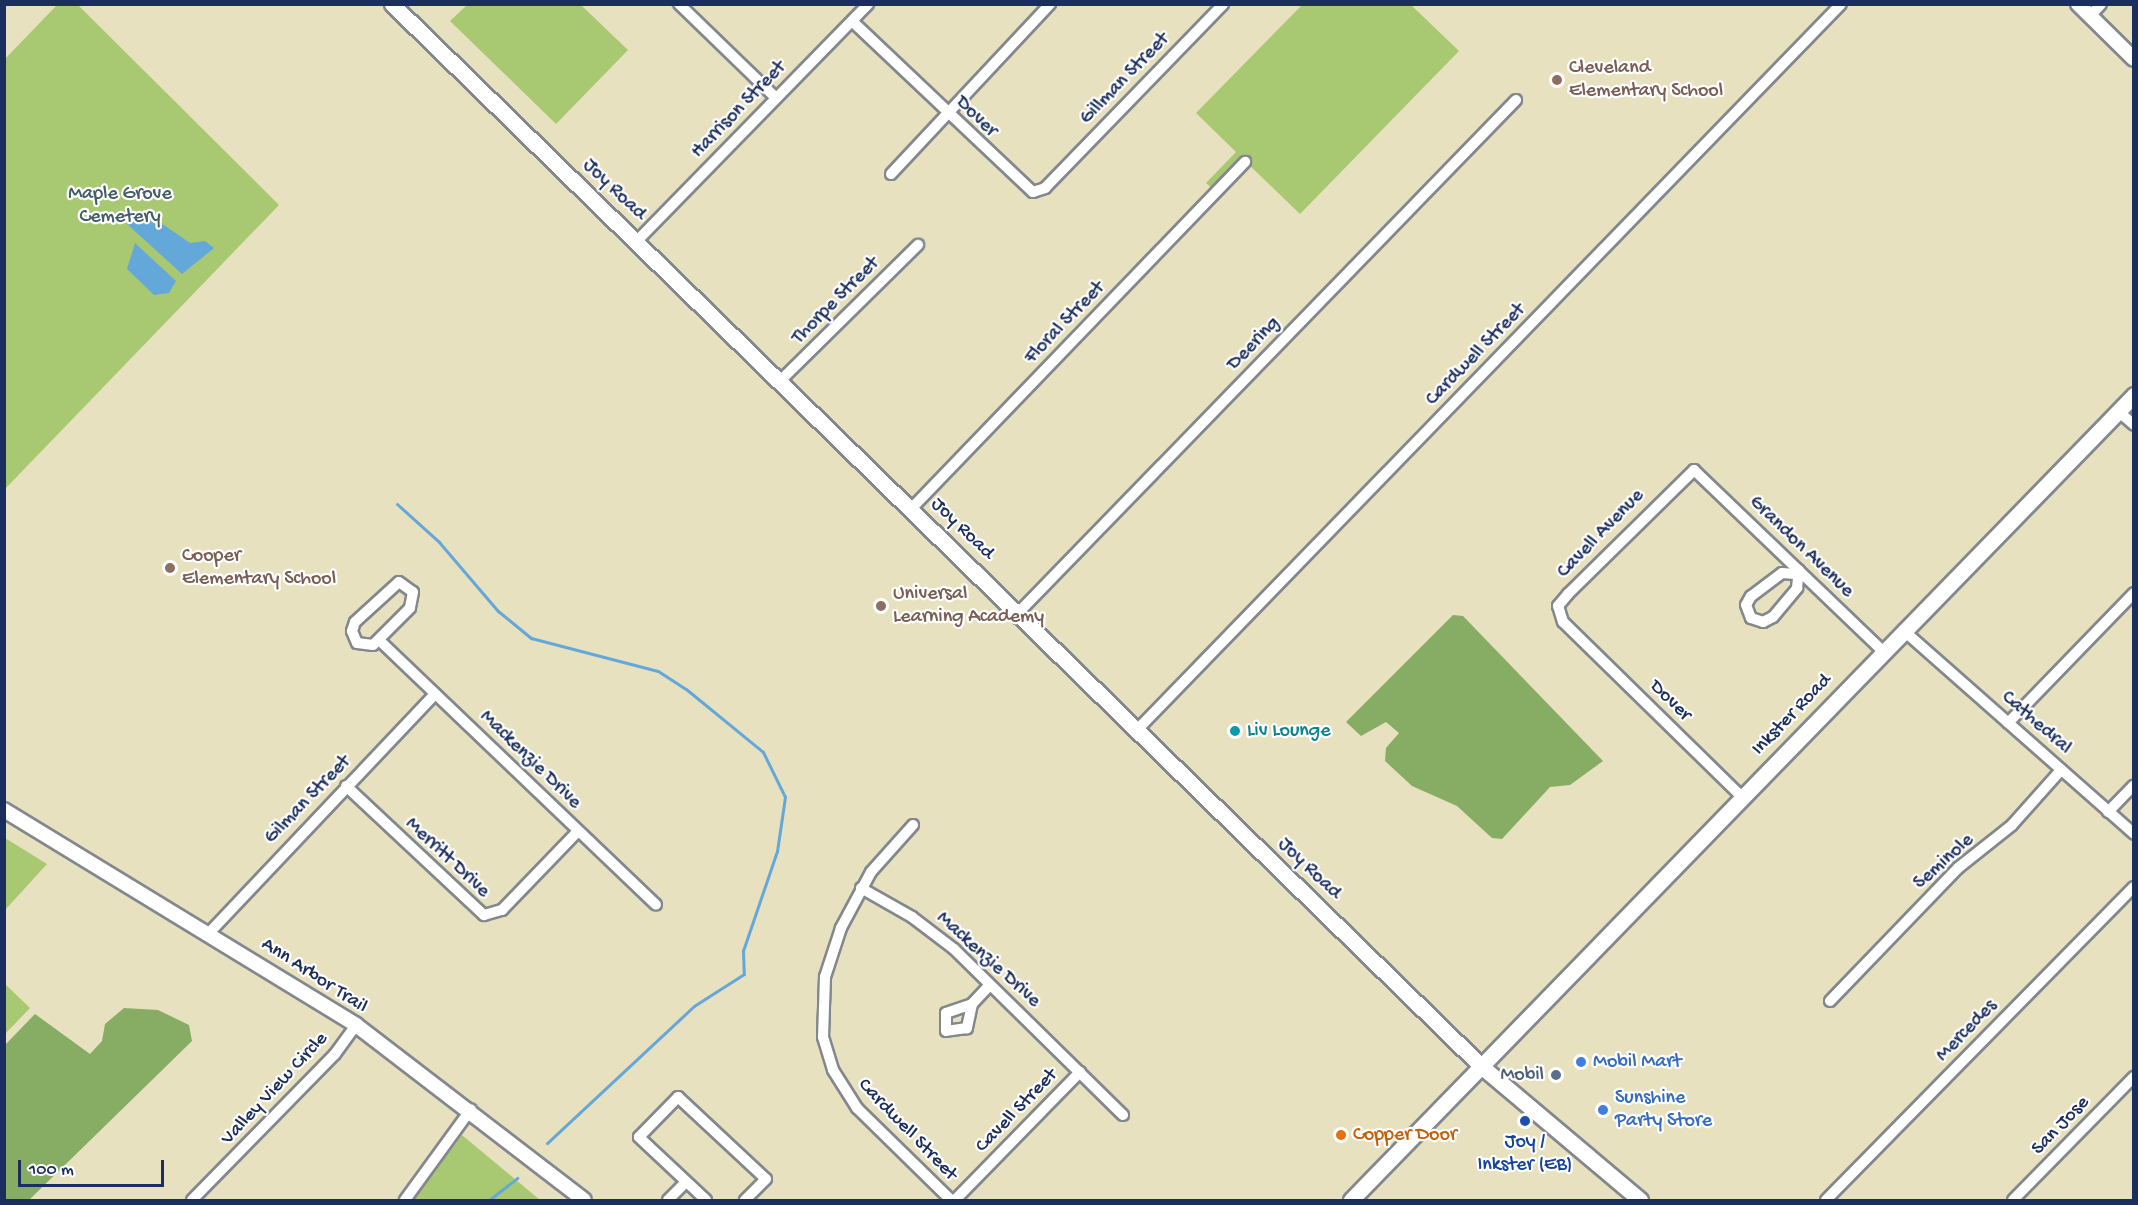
<!DOCTYPE html>
<html>
<head>
<meta charset="utf-8">
<style>
  body { margin:0 }
  #map { position:relative; width:2138px; height:1205px; overflow:hidden; background:#e8e1bf; font-family:"Gochi Hand",sans-serif }
  div>[style] { position:absolute }
  .green>* { inset:0; background:#a8c971 }
  .forest>* { inset:0; background:#86ad63 }
  .water>* { inset:0; background:#64a8d9 }
  .stream>* { height:3px; margin:-1.5px; padding:0 1.5px; transform-origin:1.5px; border-radius:1.5px; background:#64a8d9 }
  .roads { filter:drop-shadow(2px 0 #82888e) drop-shadow(-2px 0 #82888e) drop-shadow(0 2px #82888e) drop-shadow(0 -2px #82888e) }
  .minor>* { height:10px; margin:-5px; padding:0 5px; transform-origin:5px; border-radius:5px; background:#fff }
  .tertiary>* { height:14px; margin:-7px; padding:0 7px; transform-origin:7px; border-radius:7px; background:#fff }
  .secondary>* { height:15px; margin:-7.5px; padding:0 7.5px; transform-origin:7.5px; border-radius:7.5px; background:#fff }
  .dots>* { width:16px; height:16px; translate:-50% -50%; box-sizing:border-box; border:3px solid #fff; border-radius:50% }
  span { translate:-50% -50%; white-space:nowrap; text-align:center; line-height:1.15; -webkit-text-stroke:4.5px #fff; paint-order:stroke }
  .education-label { font-size:20px; color:#785e54 }
  .left { translate:0 -50%; text-align:left }
  .street-label { font-size:20px; color:#1b2f5e }
  .park-label { font-size:20px; color:#455d64 }
  .culture-label { font-size:20px; color:#0d838f }
  .shop-label { font-size:20px; color:#366cbe }
  .service-label { font-size:20px; color:#4e5e75 }
  .right { translate:-100% -50%; text-align:right }
  .food-label { font-size:20px; color:#c56008 }
  .transit-label { font-size:20px; color:#164399 }
  .frame { position:absolute; inset:0; border:6px solid #1b2f5e; pointer-events:none }
  .scale { position:absolute; left:18px; top:1160px; width:146px; height:27px; box-sizing:border-box; border:3px solid #1b2f5e; border-top:0; padding-left:8px; font-size:18px; line-height:21px; white-space:nowrap; color:#1b2f5e; -webkit-text-stroke:4px #fff; paint-order:stroke }
</style>
</head>
<body>
<div id="map">
  <div class="green">
    <i style="clip-path:polygon(57px 5px,78px 5px,279px 205px,5px 489px,4px 60px)"></i>
    <i style="clip-path:polygon(467px 5px,581px 5px,628px 50px,556px 124px,450px 21px)"></i>
    <i style="clip-path:polygon(1302px 5px,1411px 5px,1459px 51px,1300px 214px,1246px 162px,1216px 192px,1206px 183px,1236px 152px,1196px 113px)"></i>
    <i style="clip-path:polygon(5px 838px,47px 864px,5px 910px)"></i>
    <i style="clip-path:polygon(4px 983px,30px 1008px,5px 1034px,4px 1034px)"></i>
    <i style="clip-path:polygon(462px 1135px,540px 1200px,413px 1200px)"></i>
  </div>
  <div class="forest">
    <i style="clip-path:polygon(1453px 615px,1463px 616px,1603px 761px,1570px 785px,1550px 787px,1502px 839px,1492px 838px,1457px 806px,1412px 786px,1385px 761px,1386px 748px,1399px 733px,1386px 722px,1361px 736px,1346px 722px)"></i>
    <i style="clip-path:polygon(124px 1008px,158px 1010px,189px 1025px,192px 1041px,29px 1200px,5px 1200px,5px 1045px,35px 1014px,90px 1054px,102px 1041px,105px 1024px)"></i>
  </div>
  <div class="water">
    <i style="clip-path:polygon(128px 211px,158px 221px,190px 243px,205px 241px,214px 248px,182px 274px,127px 224px)"></i>
    <i style="clip-path:polygon(135px 243px,176px 281px,169px 293px,154px 295px,127px 269px)"></i>
  </div>
  <div class="stream">
    <i style="left:397px;top:504px;width:57px;rotate:42.1deg"></i>
    <i style="left:439px;top:542px;width:91px;rotate:49.5deg"></i>
    <i style="left:498px;top:611px;width:43px;rotate:39.3deg"></i>
    <i style="left:531px;top:638px;width:131px;rotate:14.6deg"></i>
    <i style="left:658px;top:671px;width:33px;rotate:33deg"></i>
    <i style="left:686px;top:689px;width:99px;rotate:39.3deg"></i>
    <i style="left:763px;top:752px;width:50px;rotate:63.9deg"></i>
    <i style="left:785px;top:797px;width:55px;rotate:98.4deg"></i>
    <i style="left:777px;top:851px;width:106px;rotate:108.8deg"></i>
    <i style="left:743px;top:951px;width:23px;rotate:88deg"></i>
    <i style="left:744px;top:974px;width:59px;rotate:147.4deg"></i>
    <i style="left:694px;top:1006px;width:201px;rotate:137deg"></i>
    <i style="left:489px;top:1200px;width:36px;rotate:-38deg"></i>
  </div>
  <div class="roads">
    <div class="minor">
      <i style="left:679px;top:4px;width:135px;rotate:44.1deg"></i>
      <i style="left:2090px;top:16px;width:16px;rotate:-47deg"></i>
      <i style="left:852px;top:21px;width:249px;rotate:43.4deg"></i>
      <i style="left:1033px;top:192px;width:13px;rotate:-18deg"></i>
      <i style="left:1045px;top:188px;width:256px;rotate:-45.9deg"></i>
      <i style="left:891px;top:174px;width:233px;rotate:-46.9deg"></i>
      <i style="left:637px;top:241px;width:331px;rotate:-45.7deg"></i>
      <i style="left:780px;top:381px;width:194px;rotate:-44.6deg"></i>
      <i style="left:2118px;top:411px;width:21px;rotate:41deg"></i>
      <i style="left:911px;top:509px;width:482px;rotate:-46.1deg"></i>
      <i style="left:1795px;top:574px;width:13px;rotate:-176deg"></i>
      <i style="left:1782px;top:573px;width:39px;rotate:143deg"></i>
      <i style="left:1751px;top:596px;width:10px;rotate:119deg"></i>
      <i style="left:1746px;top:605px;width:14px;rotate:69deg"></i>
      <i style="left:1751px;top:618px;width:13px;rotate:18deg"></i>
      <i style="left:1763px;top:622px;width:11px;rotate:-27deg"></i>
      <i style="left:1773px;top:617px;width:38px;rotate:-50deg"></i>
      <i style="left:1797px;top:588px;width:18px;rotate:-84deg"></i>
      <i style="left:399px;top:582px;width:17px;rotate:36deg"></i>
      <i style="left:413px;top:592px;width:16px;rotate:101deg"></i>
      <i style="left:410px;top:608px;width:52px;rotate:135deg"></i>
      <i style="left:373px;top:645px;width:16px;rotate:-173deg"></i>
      <i style="left:357px;top:643px;width:13px;rotate:-113deg"></i>
      <i style="left:352px;top:631px;width:9px;rotate:-72deg"></i>
      <i style="left:355px;top:622px;width:59px;rotate:-42.3deg"></i>
      <i style="left:1018px;top:613px;width:715px;rotate:-45.85deg"></i>
      <i style="left:1903px;top:630px;width:308px;rotate:41.4deg"></i>
      <i style="left:379px;top:640px;width:383px;rotate:43.7deg"></i>
      <i style="left:2008px;top:723px;width:181px;rotate:-45.9deg"></i>
      <i style="left:1137px;top:730px;width:1011px;rotate:-45.88deg"></i>
      <i style="left:346px;top:786px;width:189px;rotate:43.1deg"></i>
      <i style="left:484px;top:915px;width:19px;rotate:-16deg"></i>
      <i style="left:502px;top:910px;width:108px;rotate:-46.1deg"></i>
      <i style="left:1742px;top:797px;width:250px;rotate:-135.6deg"></i>
      <i style="left:1563px;top:622px;width:17px;rotate:-107deg"></i>
      <i style="left:1558px;top:606px;width:16px;rotate:-50deg"></i>
      <i style="left:1568px;top:594px;width:177px;rotate:-44.5deg"></i>
      <i style="left:1694px;top:470px;width:262px;rotate:43.8deg"></i>
      <i style="left:2108px;top:812px;width:37px;rotate:-46deg"></i>
      <i style="left:913px;top:825px;width:63px;rotate:131.8deg"></i>
      <i style="left:871px;top:872px;width:64px;rotate:118.2deg"></i>
      <i style="left:841px;top:928px;width:52px;rotate:108.1deg"></i>
      <i style="left:825px;top:977px;width:60px;rotate:91.9deg"></i>
      <i style="left:823px;top:1037px;width:34px;rotate:73deg"></i>
      <i style="left:833px;top:1070px;width:45px;rotate:57.7deg"></i>
      <i style="left:857px;top:1108px;width:132px;rotate:44.4deg"></i>
      <i style="left:861px;top:888px;width:59px;rotate:29.6deg"></i>
      <i style="left:912px;top:917px;width:53px;rotate:37.3deg"></i>
      <i style="left:954px;top:949px;width:237px;rotate:44.5deg"></i>
      <i style="left:209px;top:933px;width:329px;rotate:-46.6deg"></i>
      <i style="left:1830px;top:1001px;width:185px;rotate:-46.1deg"></i>
      <i style="left:1958px;top:868px;width:69px;rotate:-38.5deg"></i>
      <i style="left:2012px;top:825px;width:74px;rotate:-48.3deg"></i>
      <i style="left:972px;top:1004px;width:25px;rotate:102deg"></i>
      <i style="left:967px;top:1028px;width:21px;rotate:172deg"></i>
      <i style="left:946px;top:1031px;width:18px;rotate:-90deg"></i>
      <i style="left:946px;top:1013px;width:28px;rotate:-19deg"></i>
      <i style="left:972px;top:1004px;width:26px;rotate:-47deg"></i>
      <i style="left:192px;top:1200px;width:204px;rotate:-45.6deg"></i>
      <i style="left:335px;top:1054px;width:36px;rotate:-54deg"></i>
      <i style="left:405px;top:1200px;width:112px;rotate:-54deg"></i>
      <i style="left:668px;top:1200px;width:25px;rotate:-45deg"></i>
      <i style="left:706px;top:1200px;width:92px;rotate:-136.8deg"></i>
      <i style="left:639px;top:1137px;width:56px;rotate:-45.7deg"></i>
      <i style="left:678px;top:1097px;width:120px;rotate:43deg"></i>
      <i style="left:766px;top:1179px;width:30px;rotate:135deg"></i>
      <i style="left:955px;top:1200px;width:179px;rotate:-45.7deg"></i>
      <i style="left:1826px;top:1200px;width:439px;rotate:-45.5deg"></i>
      <i style="left:2013px;top:1200px;width:173px;rotate:-45.5deg"></i>
    </div>
    <div class="tertiary">
      <i style="left:2078px;top:4px;width:78px;rotate:44.5deg"></i>
      <i style="left:4px;top:810px;width:412px;rotate:31.4deg"></i>
      <i style="left:356px;top:1025px;width:287px;rotate:37.5deg"></i>
    </div>
    <div class="secondary">
      <i style="left:392px;top:4px;width:1521px;rotate:44.28deg"></i>
      <i style="left:1481px;top:1066px;width:208px;rotate:40.1deg"></i>
      <i style="left:1351px;top:1200px;width:1123px;rotate:-45.79deg"></i>
    </div>
  </div>
  <div class="dots">
    <i style="left:1557px;top:80px;background:#8d6e63"></i>
    <i style="left:170px;top:568px;background:#8d6e63"></i>
    <i style="left:881px;top:606px;background:#8d6e63"></i>
    <i style="left:1235px;top:731px;background:#0f9aa8"></i>
    <i style="left:1581px;top:1062px;background:#3f7fe0"></i>
    <i style="left:1556px;top:1075px;background:#5c6f8a"></i>
    <i style="left:1603px;top:1110px;background:#3f7fe0"></i>
    <i style="left:1525px;top:1121px;background:#1a4fb4"></i>
    <i style="left:1341px;top:1135px;background:#e8710a"></i>
  </div>
  <div class="education-label">
    <span class="left" style="left:1569px;top:80px">Cleveland<br>Elementary School</span>
    <span class="left" style="left:182px;top:568px">Cooper<br>Elementary School</span>
    <span class="left" style="left:893px;top:606px">Universal<br>Learning Academy</span>
  </div>
  <div class="street-label">
    <span style="left:1125px;top:79px;rotate:-46deg">Gillman Street</span>
    <span style="left:739px;top:110px;rotate:-46deg">Harrison Street</span>
    <span style="left:976px;top:117px;rotate:44deg">Dover</span>
    <span style="left:614px;top:190px;rotate:44deg">Joy Road</span>
    <span style="left:836px;top:301px;rotate:-45deg">Thorpe Street</span>
    <span style="left:1065px;top:323px;rotate:-46deg">Floral Street</span>
    <span style="left:1254px;top:344px;rotate:-46deg">Deering</span>
    <span style="left:1476px;top:355px;rotate:-46deg">Cardwell Street</span>
    <span style="left:962px;top:529px;rotate:44deg">Joy Road</span>
    <span style="left:1601px;top:534px;rotate:-46deg">Cavell Avenue</span>
    <span style="left:1801px;top:547px;rotate:44deg">Grandon Avenue</span>
    <span style="left:1670px;top:701px;rotate:44deg">Dover</span>
    <span style="left:1792px;top:715px;rotate:-46deg">Inkster Road</span>
    <span style="left:2036px;top:723px;rotate:41deg">Cathedral</span>
    <span style="left:530px;top:760px;rotate:44deg">Mackenzie Drive</span>
    <span style="left:308px;top:800px;rotate:-46deg">Gilman Street</span>
    <span style="left:447px;top:858px;rotate:43deg">Merritt Drive</span>
    <span style="left:1944px;top:862px;rotate:-42deg">Seminole</span>
    <span style="left:1309px;top:869px;rotate:44deg">Joy Road</span>
    <span style="left:988px;top:960px;rotate:42deg">Mackenzie Drive</span>
    <span style="left:314px;top:976px;rotate:33deg">Ann Arbor Trail</span>
    <span style="left:1967px;top:1031px;rotate:-46deg">Mercedes</span>
    <span style="left:275px;top:1089px;rotate:-47deg">Valley View Circle</span>
    <span style="left:1017px;top:1111px;rotate:-46deg">Cavell Street</span>
    <span style="left:2061px;top:1126px;rotate:-46deg">San Jose</span>
    <span style="left:907px;top:1130px;rotate:46deg">Cardwell Street</span>
  </div>
  <div class="park-label">
    <span style="left:120px;top:206px">Maple Grove<br>Cemetery</span>
  </div>
  <div class="culture-label">
    <span class="left" style="left:1247px;top:731px">Liv Lounge</span>
  </div>
  <div class="shop-label">
    <span class="left" style="left:1593px;top:1062px">Mobil Mart</span>
    <span class="left" style="left:1615px;top:1110px">Sunshine<br>Party Store</span>
  </div>
  <div class="service-label">
    <span class="right" style="left:1544px;top:1075px">Mobil</span>
  </div>
  <div class="food-label">
    <span class="left" style="left:1353px;top:1135px">Copper Door</span>
  </div>
  <div class="transit-label">
    <span style="left:1525px;top:1154px">Joy /<br>Inkster (EB)</span>
  </div>
  <div class="frame"></div>
  <div class="scale">100 m</div>
</div>
</body>
</html>
